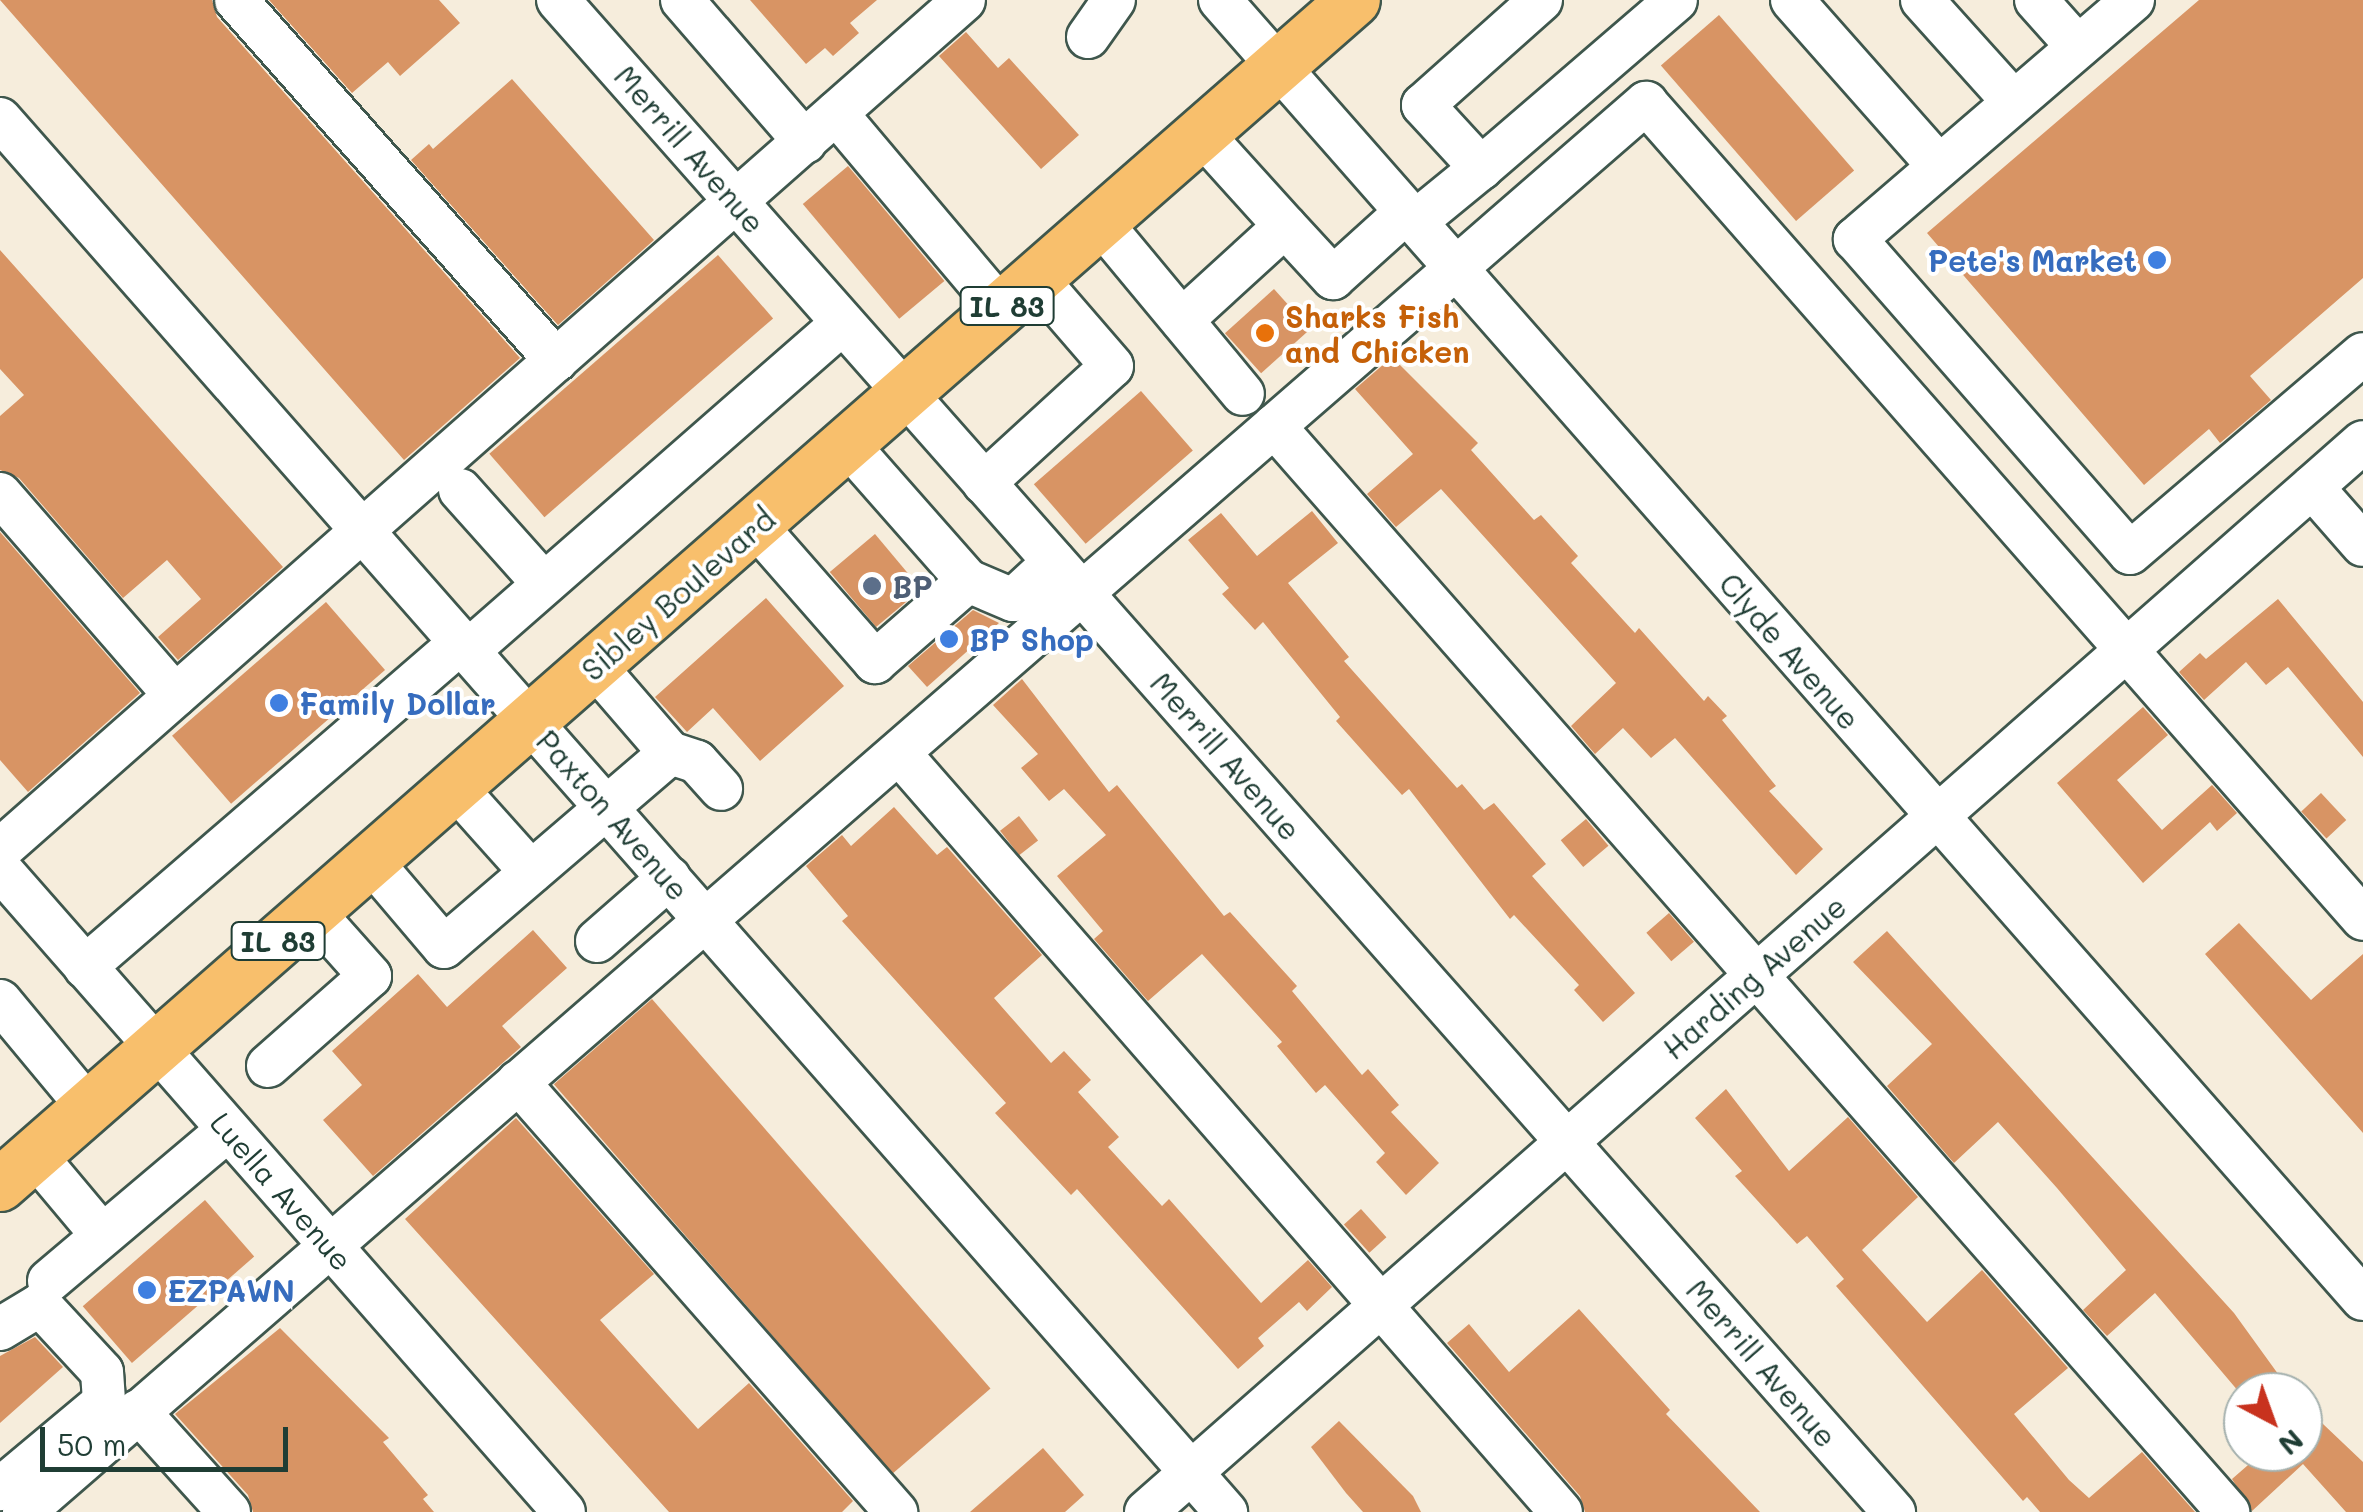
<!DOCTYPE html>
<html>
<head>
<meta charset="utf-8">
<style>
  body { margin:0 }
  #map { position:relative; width:2363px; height:1512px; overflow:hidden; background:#f6eddc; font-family:Mali,sans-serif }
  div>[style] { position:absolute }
  .building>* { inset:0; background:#d89464; transform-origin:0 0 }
  .roads { filter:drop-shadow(2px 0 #3f574d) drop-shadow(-2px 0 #3f574d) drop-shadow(0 2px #3f574d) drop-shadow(0 -2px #3f574d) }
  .minor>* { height:42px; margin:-21px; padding:0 21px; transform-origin:21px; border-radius:21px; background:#fff }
  .major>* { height:52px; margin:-26px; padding:0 26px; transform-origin:26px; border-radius:26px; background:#f8bf6c }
  .dots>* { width:28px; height:28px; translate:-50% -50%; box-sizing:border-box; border:5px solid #fff; border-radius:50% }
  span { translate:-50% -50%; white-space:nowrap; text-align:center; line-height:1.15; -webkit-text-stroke:8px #fff; paint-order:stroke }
  .shield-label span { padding:2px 8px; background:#fff; border:2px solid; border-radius:8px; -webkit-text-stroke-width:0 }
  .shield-label { font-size:28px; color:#1f3d34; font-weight:700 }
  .street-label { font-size:30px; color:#1f3d34 }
  .shop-label { font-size:30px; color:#366cbe; font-weight:700 }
  .right { translate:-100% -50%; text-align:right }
  .left { translate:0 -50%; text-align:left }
  .food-label { font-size:30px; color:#c56008; font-weight:700 }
  .service-label { font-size:30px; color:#4e5e75; font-weight:700 }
  .north { position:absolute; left:2223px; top:1372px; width:100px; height:100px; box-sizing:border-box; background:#fff; border:2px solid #a5b1ae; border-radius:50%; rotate:139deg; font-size:28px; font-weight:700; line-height:40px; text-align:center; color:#1f3d34 }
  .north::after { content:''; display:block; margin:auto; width:35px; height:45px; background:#c8321e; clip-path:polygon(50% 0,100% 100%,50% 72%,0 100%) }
  .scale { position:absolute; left:40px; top:1427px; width:248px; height:45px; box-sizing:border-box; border:5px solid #1f3d34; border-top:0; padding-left:12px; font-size:30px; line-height:35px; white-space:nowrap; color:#1f3d34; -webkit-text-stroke:8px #fff; paint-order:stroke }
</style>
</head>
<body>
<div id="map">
  <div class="building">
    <i style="clip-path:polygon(0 0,212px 0,217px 17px,520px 358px,404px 460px)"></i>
    <i style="clip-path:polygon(269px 0,439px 0,460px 23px,400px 76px,388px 62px,352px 93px)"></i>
    <i style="clip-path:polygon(750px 0,877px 0,850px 23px,859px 33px,833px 56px,825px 48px,806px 64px)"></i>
    <i style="clip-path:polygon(2199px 0,2363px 0,2363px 278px,2250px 376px,2271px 400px,2220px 443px,2209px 429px,2144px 485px,1927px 233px)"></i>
    <i style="left:1719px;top:15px;width:206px;height:77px;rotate:49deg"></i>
    <i style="clip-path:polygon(966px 32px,998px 68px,1009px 58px,1079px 135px,1041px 169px,939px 56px)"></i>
    <i style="clip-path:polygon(512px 79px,654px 240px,558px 325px,411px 160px,429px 144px,433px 149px)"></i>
    <i style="left:848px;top:166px;width:150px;height:59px;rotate:50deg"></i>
    <i style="clip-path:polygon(0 250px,283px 567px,178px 660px,158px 637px,201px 599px,167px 560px,123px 598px,19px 478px,0 470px,0 416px,24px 395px,0 369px)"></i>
    <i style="left:718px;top:255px;width:84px;height:303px;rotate:49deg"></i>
    <i style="left:1274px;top:289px;width:54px;height:66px;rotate:48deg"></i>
    <i style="clip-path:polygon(1392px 357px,1478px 443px,1471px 450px,1534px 520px,1541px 515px,1578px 556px,1571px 563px,1635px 633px,1639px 628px,1704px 701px,1708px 696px,1727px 716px,1722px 720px,1776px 786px,1769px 791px,1823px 849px,1796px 875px,1675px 738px,1651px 758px,1623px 728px,1595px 754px,1571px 726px,1616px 683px,1441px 489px,1396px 527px,1367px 494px,1413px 454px,1355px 389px)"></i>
    <i style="left:1141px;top:391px;width:79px;height:142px;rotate:49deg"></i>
    <i style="clip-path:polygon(1312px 511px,1338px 543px,1288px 583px,1349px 657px,1344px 661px,1457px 788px,1462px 784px,1484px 810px,1494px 803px,1546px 864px,1532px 876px,1635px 993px,1603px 1022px,1574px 990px,1579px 985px,1514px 915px,1510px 919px,1409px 789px,1402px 795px,1336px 721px,1340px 717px,1263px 622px,1255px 630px,1222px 594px,1229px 588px,1188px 540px,1221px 513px,1257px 556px)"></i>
    <i style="clip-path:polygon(0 532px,140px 693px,28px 792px,0 760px)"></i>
    <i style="left:875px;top:534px;width:72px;height:59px;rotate:50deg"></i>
    <i style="clip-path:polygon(766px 598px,844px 686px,760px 761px,713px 708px,687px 732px,655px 697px)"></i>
    <i style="clip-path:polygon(2278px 599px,2363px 702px,2363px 757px,2288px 667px,2266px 685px,2246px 662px,2204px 700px,2179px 672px,2200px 653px,2206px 659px)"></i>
    <i style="left:326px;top:602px;width:90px;height:204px;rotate:49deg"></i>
    <i style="clip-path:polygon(973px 610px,999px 623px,927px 687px,908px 666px)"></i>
    <i style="clip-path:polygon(1022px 679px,1109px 792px,1117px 785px,1224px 916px,1230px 912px,1297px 986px,1292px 991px,1362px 1075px,1368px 1069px,1399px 1105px,1391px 1112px,1439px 1163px,1406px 1195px,1376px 1162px,1385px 1153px,1325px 1085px,1316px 1093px,1277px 1046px,1282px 1042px,1202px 954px,1148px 1001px,1094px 939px,1103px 931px,1057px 876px,1106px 835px,1064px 789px,1049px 801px,1021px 768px,1038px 754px,993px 705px)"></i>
    <i style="clip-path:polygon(2143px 707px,2168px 735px,2117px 780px,2162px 830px,2212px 785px,2237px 813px,2217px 831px,2210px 822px,2143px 883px,2057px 783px)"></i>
    <i style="left:2321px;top:793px;width:37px;height:27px;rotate:47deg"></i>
    <i style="clip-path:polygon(894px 807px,937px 855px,947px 847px,1042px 955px,994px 998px,1051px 1063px,1064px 1051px,1091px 1080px,1078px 1092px,1119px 1137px,1108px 1147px,1162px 1206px,1169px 1199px,1261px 1303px,1308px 1260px,1332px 1287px,1307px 1311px,1299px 1302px,1258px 1338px,1264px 1346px,1238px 1369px,1077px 1189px,1071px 1195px,995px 1113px,1006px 1103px,842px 921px,848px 916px,806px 866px,842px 835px,851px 846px)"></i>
    <i style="left:1019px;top:816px;width:31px;height:24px;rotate:52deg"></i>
    <i style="left:1586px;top:819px;width:35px;height:33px;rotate:50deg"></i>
    <i style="left:1669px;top:913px;width:38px;height:30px;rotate:49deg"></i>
    <i style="clip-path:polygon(2239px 923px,2311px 1000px,2363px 954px,2363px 1133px,2205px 954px)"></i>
    <i style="clip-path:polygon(533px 930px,567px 968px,502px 1026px,521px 1047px,373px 1176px,323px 1120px,362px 1085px,332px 1051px,418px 974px,447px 1007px)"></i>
    <i style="clip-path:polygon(1887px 931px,2234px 1313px,2291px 1392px,2239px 1392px,2155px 1293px,2107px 1336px,2083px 1310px,2126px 1270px,2057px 1188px,1998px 1122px,1954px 1163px,1887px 1086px,1932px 1044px,1853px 962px)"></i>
    <i style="left:652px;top:999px;width:516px;height:130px;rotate:49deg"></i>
    <i style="clip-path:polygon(1726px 1089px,1789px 1171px,1848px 1117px,1918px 1197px,1862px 1250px,1927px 1322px,1982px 1270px,2068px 1368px,2014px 1414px,2069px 1480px,2089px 1498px,2142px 1452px,2195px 1512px,2040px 1512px,2027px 1497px,2023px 1501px,1836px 1286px,1844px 1279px,1807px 1236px,1797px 1244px,1735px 1176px,1742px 1171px,1695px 1118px)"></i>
    <i style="clip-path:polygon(516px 1118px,654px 1274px,600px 1320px,698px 1429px,749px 1383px,853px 1501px,842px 1512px,669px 1512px,405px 1219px)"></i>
    <i style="left:205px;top:1200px;width:75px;height:162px;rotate:49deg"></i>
    <i style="left:1361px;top:1209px;width:38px;height:23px;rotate:48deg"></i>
    <i style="clip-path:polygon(1579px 1309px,1670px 1410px,1666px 1414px,1760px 1512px,1585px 1512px,1580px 1496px,1447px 1343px,1469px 1324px,1509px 1372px)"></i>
    <i style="clip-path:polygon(280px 1328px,389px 1438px,383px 1442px,428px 1495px,423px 1499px,434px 1512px,253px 1512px,248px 1495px,175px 1414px)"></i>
    <i style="clip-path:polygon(35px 1337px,63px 1367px,0 1423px,0 1356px)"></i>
    <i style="clip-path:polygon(2303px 1405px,2363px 1462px,2363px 1512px,2346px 1512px,2303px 1464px,2252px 1511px,2232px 1479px,2263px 1452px,2303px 1452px)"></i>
    <i style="clip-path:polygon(1339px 1421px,1413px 1496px,1421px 1512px,1363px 1512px,1346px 1493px,1311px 1447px)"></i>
    <i style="clip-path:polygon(1043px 1448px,1084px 1495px,1065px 1512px,970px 1512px)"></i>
  </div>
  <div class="roads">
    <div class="minor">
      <i style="left:236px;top:0;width:482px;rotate:48.4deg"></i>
      <i style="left:558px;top:0;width:2018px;rotate:48.54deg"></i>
      <i style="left:682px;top:0;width:188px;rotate:49.1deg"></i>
      <i style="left:1220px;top:0;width:1730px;rotate:48.66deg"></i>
      <i style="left:1541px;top:0;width:158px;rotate:138.3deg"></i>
      <i style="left:1423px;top:105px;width:86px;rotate:47.4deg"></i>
      <i style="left:1481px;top:168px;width:257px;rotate:-40.7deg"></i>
      <i style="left:1792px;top:0;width:222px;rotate:48.5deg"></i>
      <i style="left:1922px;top:0;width:137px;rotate:48deg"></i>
      <i style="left:2036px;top:0;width:63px;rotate:48.2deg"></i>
      <i style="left:2133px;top:0;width:367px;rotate:139.3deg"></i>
      <i style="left:1855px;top:239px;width:417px;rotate:48.8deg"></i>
      <i style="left:2130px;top:553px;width:306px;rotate:-40.5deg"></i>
      <i style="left:1088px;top:37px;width:45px;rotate:-54.9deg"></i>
      <i style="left:836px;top:113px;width:258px;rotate:49.9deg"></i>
      <i style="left:0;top:119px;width:1856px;rotate:48.65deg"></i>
      <i style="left:1415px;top:222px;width:85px;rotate:-39.3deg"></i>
      <i style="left:1101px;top:223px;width:222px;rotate:50.3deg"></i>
      <i style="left:1285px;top:226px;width:71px;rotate:47.3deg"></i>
      <i style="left:1333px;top:278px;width:98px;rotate:-42.1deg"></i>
      <i style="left:1182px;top:320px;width:139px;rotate:-42.4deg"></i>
      <i style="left:1285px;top:226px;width:124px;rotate:-132.1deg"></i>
      <i style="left:1274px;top:426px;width:1446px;rotate:48.7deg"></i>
      <i style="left:984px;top:483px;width:173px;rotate:-42.4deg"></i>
      <i style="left:1112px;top:366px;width:115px;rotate:-130.8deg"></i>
      <i style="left:2312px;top:487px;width:77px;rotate:48.7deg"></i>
      <i style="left:460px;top:490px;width:126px;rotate:48.2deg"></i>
      <i style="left:0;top:494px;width:267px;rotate:49deg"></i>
      <i style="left:756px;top:526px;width:181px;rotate:48.8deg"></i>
      <i style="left:875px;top:662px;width:123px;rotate:-41.1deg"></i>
      <i style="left:968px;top:581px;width:181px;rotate:-131.4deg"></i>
      <i style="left:968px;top:581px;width:49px;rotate:22.9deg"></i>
      <i style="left:1013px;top:600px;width:56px;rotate:-42.8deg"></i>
      <i style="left:468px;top:651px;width:498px;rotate:-41.2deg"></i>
      <i style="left:670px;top:753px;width:28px;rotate:18deg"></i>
      <i style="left:697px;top:762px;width:36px;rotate:48deg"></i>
      <i style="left:899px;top:753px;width:1007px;rotate:48.91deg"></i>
      <i style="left:455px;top:787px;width:114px;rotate:48.2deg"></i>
      <i style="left:0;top:850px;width:1285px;rotate:-41.4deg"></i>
      <i style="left:370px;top:860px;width:114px;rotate:49.6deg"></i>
      <i style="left:444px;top:947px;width:298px;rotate:-40.6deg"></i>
      <i style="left:670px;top:753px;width:116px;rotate:-130.8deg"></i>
      <i style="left:0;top:869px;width:855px;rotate:48.74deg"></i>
      <i style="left:597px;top:941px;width:96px;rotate:-41.2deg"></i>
      <i style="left:85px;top:967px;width:497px;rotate:-40.8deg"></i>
      <i style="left:0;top:1001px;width:138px;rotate:50.3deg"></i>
      <i style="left:268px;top:1066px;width:136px;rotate:-41.4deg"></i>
      <i style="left:370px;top:976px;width:87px;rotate:-131.7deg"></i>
      <i style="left:518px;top:1082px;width:573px;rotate:48.68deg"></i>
      <i style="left:34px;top:1154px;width:106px;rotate:50deg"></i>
      <i style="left:49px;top:1281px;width:234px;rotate:-40.2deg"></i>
      <i style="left:0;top:1329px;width:47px;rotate:-31deg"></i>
      <i style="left:40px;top:1305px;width:91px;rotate:47.2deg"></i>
      <i style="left:102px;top:1372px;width:30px;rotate:86deg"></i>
      <i style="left:104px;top:1402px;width:136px;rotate:140.1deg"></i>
      <i style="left:138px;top:1411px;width:136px;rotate:48deg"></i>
      <i style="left:24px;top:1512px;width:2149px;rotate:-40.98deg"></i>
      <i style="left:1646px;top:103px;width:1086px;rotate:48.69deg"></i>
      <i style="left:1146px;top:1512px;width:1620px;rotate:-41.32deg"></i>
    </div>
    <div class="major">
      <i style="left:0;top:1185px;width:1799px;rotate:-41.19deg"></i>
    </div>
  </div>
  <div class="dots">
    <i style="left:2157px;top:260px;background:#3f7fe0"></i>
    <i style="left:1265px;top:333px;background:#e8710a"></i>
    <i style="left:872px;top:586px;background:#5c6f8a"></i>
    <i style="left:949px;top:639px;background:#3f7fe0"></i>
    <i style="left:279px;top:703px;background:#3f7fe0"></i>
    <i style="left:147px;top:1290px;background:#3f7fe0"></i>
  </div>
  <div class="shield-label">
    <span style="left:1007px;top:306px">IL 83</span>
    <span style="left:278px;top:941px">IL 83</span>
  </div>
  <div class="street-label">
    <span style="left:690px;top:149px;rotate:49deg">Merrill Avenue</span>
    <span style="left:678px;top:594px;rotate:-41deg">Sibley Boulevard</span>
    <span style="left:1790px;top:651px;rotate:49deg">Clyde Avenue</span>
    <span style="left:1226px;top:756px;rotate:49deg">Merrill Avenue</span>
    <span style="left:613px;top:815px;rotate:49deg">Paxton Avenue</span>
    <span style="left:1754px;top:977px;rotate:-41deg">Harding Avenue</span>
    <span style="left:282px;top:1191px;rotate:49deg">Luella Avenue</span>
    <span style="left:1762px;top:1363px;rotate:49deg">Merrill Avenue</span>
  </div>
  <div class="shop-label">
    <span class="right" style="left:2137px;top:260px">Pete's Market</span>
    <span class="left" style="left:969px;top:639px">BP Shop</span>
    <span class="left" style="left:299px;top:703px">Family Dollar</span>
    <span class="left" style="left:167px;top:1290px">EZPAWN</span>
  </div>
  <div class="food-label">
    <span class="left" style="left:1285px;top:333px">Sharks Fish<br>and Chicken</span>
  </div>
  <div class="service-label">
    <span class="left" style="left:892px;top:586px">BP</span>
  </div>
  <div class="north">N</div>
  <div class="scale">50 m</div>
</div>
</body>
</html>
